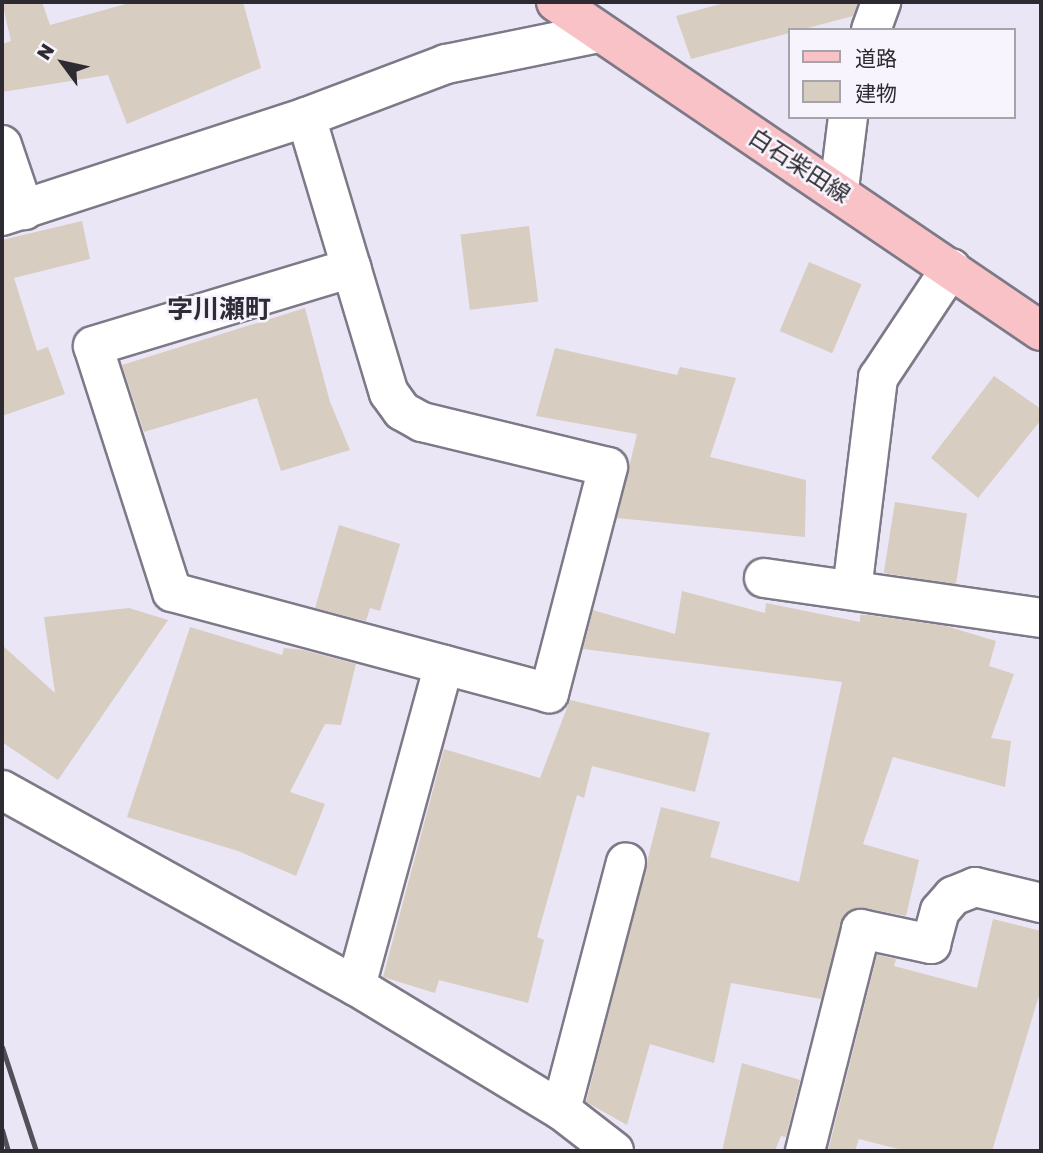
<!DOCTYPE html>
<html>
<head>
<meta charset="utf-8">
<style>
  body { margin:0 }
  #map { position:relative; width:1043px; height:1153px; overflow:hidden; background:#ebe6f5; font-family:"Golos Text","Noto Sans JP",sans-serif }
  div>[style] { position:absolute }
  .building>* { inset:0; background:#d7cdc0; transform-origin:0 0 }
  .roads { filter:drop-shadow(2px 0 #7e7987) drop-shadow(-2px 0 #7e7987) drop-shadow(0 2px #7e7987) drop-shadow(0 -2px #7e7987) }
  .minor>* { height:38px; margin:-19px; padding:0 19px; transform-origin:19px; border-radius:19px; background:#fff }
  .major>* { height:38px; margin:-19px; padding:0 19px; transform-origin:19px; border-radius:19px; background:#f8c2c7 }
  .rail>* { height:5px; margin:-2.5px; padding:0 2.5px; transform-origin:2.5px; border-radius:2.5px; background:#525058 }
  span { translate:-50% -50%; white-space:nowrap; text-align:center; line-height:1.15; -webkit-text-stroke:5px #f7f4fd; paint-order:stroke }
  .street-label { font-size:23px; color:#2d2b31 }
  .quarter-label { font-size:26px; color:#302c37; font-weight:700 }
  .frame { position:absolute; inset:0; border:4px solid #2d2b31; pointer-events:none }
  .legend { position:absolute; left:788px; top:28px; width:228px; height:91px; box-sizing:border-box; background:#f7f4fd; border:2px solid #a6a4ab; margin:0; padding:9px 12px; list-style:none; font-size:21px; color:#2d2b31 }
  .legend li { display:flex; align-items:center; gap:14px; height:35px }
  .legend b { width:35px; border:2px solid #a6a4ab }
  .north { position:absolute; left:28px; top:28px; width:70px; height:70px; -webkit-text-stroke:5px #f7f4fd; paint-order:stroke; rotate:303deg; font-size:19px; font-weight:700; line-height:28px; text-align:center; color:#2d2b31 }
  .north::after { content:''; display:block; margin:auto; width:24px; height:32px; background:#2d2b31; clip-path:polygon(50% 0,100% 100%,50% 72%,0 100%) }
</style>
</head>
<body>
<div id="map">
  <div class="building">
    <i style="clip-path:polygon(2px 2px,42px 2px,50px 25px,133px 2px,243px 2px,261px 68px,127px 124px,108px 75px,2px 92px,2px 44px,11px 41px)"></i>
    <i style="clip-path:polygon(728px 2px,858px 2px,853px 16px,691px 59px,676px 16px)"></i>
    <i style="clip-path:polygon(82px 221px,90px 259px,14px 278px,37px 351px,48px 347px,65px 394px,2px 416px,2px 240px)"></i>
    <i style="left:529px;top:226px;width:76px;height:69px;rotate:83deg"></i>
    <i style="left:809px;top:262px;width:57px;height:75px;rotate:23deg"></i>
    <i style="clip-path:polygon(305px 308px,330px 402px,350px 450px,281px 471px,257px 398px,144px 432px,122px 365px)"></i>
    <i style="clip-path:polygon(555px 348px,677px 375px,680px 367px,736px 378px,710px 457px,806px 480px,805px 537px,617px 518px,637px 434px,536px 416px)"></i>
    <i style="clip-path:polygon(994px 376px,1041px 409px,1041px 420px,978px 498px,931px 458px)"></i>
    <i style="left:895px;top:502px;width:73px;height:72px;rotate:9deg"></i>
    <i style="clip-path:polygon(339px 525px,400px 544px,380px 611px,370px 608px,366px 621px,315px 608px)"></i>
    <i style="clip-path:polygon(682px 591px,765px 613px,766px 603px,860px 622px,860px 615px,868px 615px,946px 626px,996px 641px,989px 666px,1014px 674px,991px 738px,1011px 741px,1005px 787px,893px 757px,863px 844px,919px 860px,906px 916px,865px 908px,846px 914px,821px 999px,731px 983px,714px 1063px,650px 1044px,627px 1125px,586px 1102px,661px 807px,720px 822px,710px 857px,799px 882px,842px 682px,583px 649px,593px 610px,675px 634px)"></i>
    <i style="clip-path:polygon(129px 608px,168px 620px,58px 780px,2px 742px,2px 645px,55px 693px,44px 617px)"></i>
    <i style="clip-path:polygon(190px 627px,282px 655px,284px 648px,303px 650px,356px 664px,341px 725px,325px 724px,290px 792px,325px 804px,296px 876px,238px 851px,127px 817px)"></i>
    <i style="clip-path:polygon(570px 700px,710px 733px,695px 792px,592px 766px,584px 798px,577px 795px,537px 937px,544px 940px,528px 1003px,439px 980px,435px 993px,383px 977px,444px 749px,540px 778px)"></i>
    <i style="clip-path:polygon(993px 919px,1041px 931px,1041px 989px,992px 1151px,906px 1151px,859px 1139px,855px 1151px,828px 1151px,877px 955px,896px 959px,894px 966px,977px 988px)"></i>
    <i style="clip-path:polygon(742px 1063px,800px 1080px,786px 1137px,781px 1136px,775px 1151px,722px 1151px)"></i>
  </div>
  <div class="roads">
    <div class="minor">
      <i style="left:871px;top:30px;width:30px;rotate:-70deg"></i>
      <i style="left:306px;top:117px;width:288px;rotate:73.3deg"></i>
      <i style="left:389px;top:393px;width:22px;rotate:54deg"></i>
      <i style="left:402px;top:411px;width:23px;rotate:29deg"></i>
      <i style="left:422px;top:422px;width:191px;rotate:13.6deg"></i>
      <i style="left:608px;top:467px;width:234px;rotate:104.6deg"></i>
      <i style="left:549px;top:693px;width:390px;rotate:-165deg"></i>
      <i style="left:172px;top:592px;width:258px;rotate:-107.8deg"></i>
      <i style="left:93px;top:346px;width:270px;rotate:-16.8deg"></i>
      <i style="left:2px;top:145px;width:69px;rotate:71.3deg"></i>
      <i style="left:839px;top:189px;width:73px;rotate:-82.9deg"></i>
      <i style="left:2px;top:216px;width:320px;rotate:-18deg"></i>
      <i style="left:306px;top:117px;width:150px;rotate:-20.7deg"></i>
      <i style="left:446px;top:64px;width:156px;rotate:-11.5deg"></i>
      <i style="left:764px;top:578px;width:280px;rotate:8.2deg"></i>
      <i style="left:852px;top:590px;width:214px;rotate:-83deg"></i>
      <i style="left:878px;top:378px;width:132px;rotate:-56.4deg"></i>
      <i style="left:2px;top:790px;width:405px;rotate:29deg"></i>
      <i style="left:356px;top:986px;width:240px;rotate:31.2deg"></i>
      <i style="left:561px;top:1110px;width:67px;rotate:37.7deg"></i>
      <i style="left:356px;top:986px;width:333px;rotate:-74.7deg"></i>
      <i style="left:561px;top:1110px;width:256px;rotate:-75.3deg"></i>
      <i style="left:805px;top:1151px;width:229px;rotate:-75.8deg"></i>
      <i style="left:861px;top:929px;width:72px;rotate:12.1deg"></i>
      <i style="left:931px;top:944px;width:34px;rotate:-75deg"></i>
      <i style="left:940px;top:911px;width:20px;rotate:-49deg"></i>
      <i style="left:953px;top:896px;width:24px;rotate:-22deg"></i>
      <i style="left:975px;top:887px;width:68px;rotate:13.6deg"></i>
    </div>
    <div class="major">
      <i style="left:556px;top:2px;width:586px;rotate:34.15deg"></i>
    </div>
  </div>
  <div class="rail">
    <i style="left:2px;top:1047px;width:109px;rotate:71.9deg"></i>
    <i style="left:2px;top:1130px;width:22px;rotate:74deg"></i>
  </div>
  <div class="street-label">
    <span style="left:800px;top:165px;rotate:33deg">白石柴田線</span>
  </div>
  <div class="quarter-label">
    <span style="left:219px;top:309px">字川瀬町</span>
  </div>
  <div class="frame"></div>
  <ul class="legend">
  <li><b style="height:9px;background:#f8c2c7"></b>道路</li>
  <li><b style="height:19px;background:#d7cdc0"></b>建物</li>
  </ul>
  <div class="north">N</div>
</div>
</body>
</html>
